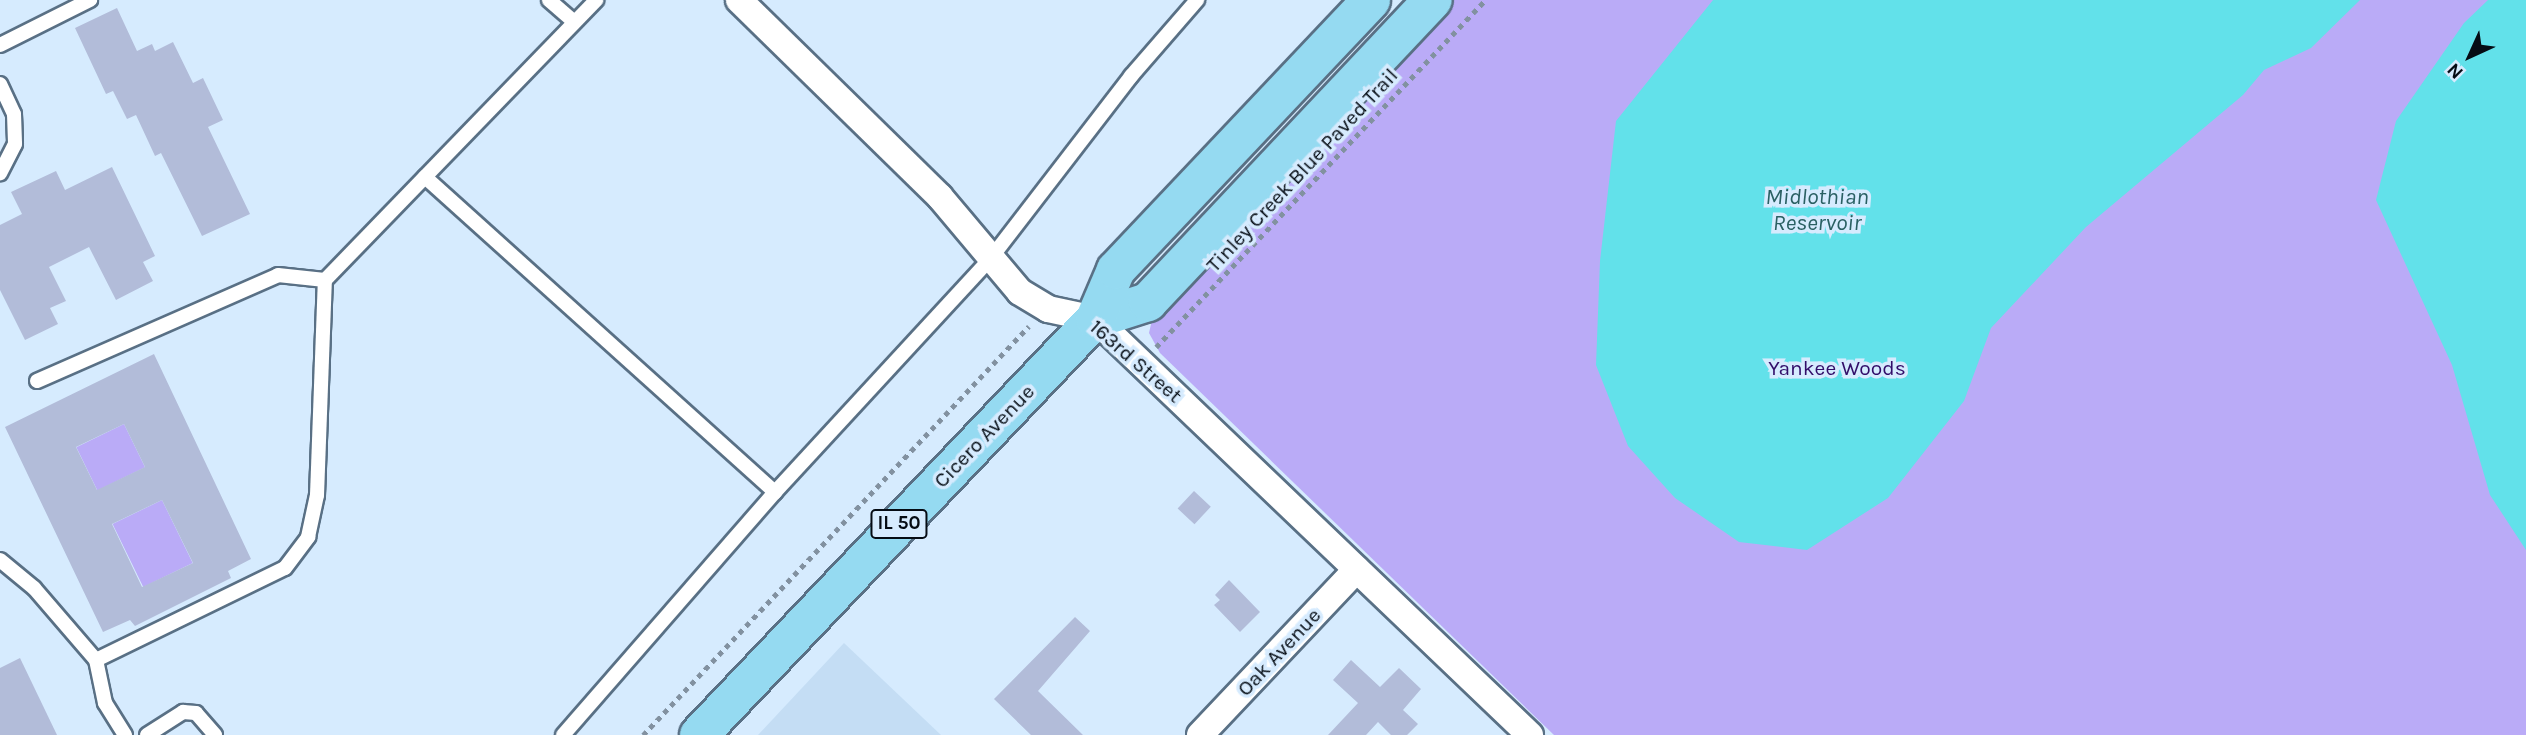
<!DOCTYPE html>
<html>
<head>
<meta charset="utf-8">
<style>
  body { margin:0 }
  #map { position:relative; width:2526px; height:735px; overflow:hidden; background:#d6ebfe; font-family:Karla,sans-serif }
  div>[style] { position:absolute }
  .built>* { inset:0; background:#c4ddf4 }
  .green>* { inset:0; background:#baabf7; transform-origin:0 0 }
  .water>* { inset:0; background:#62e1ea }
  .building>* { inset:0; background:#b2bcd9; transform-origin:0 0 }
  .path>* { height:4.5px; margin-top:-2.25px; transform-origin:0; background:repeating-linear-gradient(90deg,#8291a0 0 5px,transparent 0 10px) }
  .roads { filter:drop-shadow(2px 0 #597085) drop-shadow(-2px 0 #597085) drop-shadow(0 2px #597085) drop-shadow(0 -2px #597085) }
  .service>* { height:14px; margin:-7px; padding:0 7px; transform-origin:7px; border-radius:7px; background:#fff }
  .minor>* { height:26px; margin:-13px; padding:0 13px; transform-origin:13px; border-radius:13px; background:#fff }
  .primary>* { height:38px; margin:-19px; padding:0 19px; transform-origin:19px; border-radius:19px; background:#95daf1 }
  span { translate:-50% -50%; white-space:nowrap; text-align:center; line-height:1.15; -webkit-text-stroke:7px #d6ebfe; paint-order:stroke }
  .shield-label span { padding:2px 5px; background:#d6ebfe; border:2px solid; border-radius:5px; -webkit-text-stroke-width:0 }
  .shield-label { font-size:19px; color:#050c14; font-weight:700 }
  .street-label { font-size:21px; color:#050c14 }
  .park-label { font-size:21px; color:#310d69 }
  .water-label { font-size:23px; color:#2a6063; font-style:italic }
  .north { position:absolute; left:2435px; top:21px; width:70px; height:70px; -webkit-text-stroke:5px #d6ebfe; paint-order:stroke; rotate:225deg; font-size:19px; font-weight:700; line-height:28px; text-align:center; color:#050c14 }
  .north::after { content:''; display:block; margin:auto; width:24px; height:32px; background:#050c14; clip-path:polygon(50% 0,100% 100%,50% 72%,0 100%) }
</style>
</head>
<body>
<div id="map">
  <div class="built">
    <i style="clip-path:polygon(844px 643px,941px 735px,758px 735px)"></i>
  </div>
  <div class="green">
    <i style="clip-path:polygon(1449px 0,2526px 0,2526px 735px,1554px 735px,1160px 353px,1149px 333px,1154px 311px)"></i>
    <i style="left:124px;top:424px;width:48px;height:53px;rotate:64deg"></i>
    <i style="left:162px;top:500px;width:70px;height:55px;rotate:64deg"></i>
  </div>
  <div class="water">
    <i style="clip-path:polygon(1713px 0,2360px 0,2311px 48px,2264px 70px,2243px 95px,2086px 227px,1991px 328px,1964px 401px,1888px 498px,1807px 550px,1739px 542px,1675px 498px,1628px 446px,1596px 365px,1600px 261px,1616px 121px)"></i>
    <i style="clip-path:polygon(2488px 0,2526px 0,2526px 550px,2490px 495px,2452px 365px,2376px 200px,2396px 121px,2464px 23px)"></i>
  </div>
  <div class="building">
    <i style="clip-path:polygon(117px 8px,137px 51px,152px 44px,155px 51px,173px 42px,193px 83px,203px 78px,223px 120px,208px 127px,250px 214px,202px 236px,161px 153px,155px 156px,136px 115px,127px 119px,113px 91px,106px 94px,75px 28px)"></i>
    <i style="clip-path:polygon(112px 167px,155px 256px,143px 262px,153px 281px,116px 300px,89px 247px,49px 267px,66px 301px,50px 308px,58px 324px,25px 340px,0 290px,0 225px,22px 214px,11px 192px,56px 171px,65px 190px)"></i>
    <i style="clip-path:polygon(evenodd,154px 354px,251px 559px,228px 571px,231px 578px,135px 626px,130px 620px,103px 632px,5px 427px,154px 354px,124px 424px,145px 467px,97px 490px,76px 447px,124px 424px,154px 354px,162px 500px,193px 563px,142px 587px,112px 524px,162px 500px)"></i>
    <i style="left:1194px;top:491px;width:23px;height:24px;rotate:43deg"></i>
    <i style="clip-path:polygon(1229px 580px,1260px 612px,1240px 632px,1214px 605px,1220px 600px,1215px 595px)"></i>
    <i style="clip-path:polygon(1075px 617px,1090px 631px,1038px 691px,1083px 735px,1031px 735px,994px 699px)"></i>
    <i style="clip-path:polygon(20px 658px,57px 735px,0 735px,0 668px)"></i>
    <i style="clip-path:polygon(1351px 660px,1380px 687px,1399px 668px,1421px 689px,1403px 710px,1418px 724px,1407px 735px,1391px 735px,1378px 722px,1366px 735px,1328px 735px,1358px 703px,1333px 680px)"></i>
  </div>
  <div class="path">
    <i style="left:1156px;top:347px;width:478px;rotate:-46.5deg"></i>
    <i style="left:643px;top:735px;width:562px;rotate:-46.66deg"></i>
  </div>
  <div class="roads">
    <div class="service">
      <i style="left:549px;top:0;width:33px;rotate:41deg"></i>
      <i style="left:0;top:45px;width:101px;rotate:-26.6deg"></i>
      <i style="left:0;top:84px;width:33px;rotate:65deg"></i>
      <i style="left:14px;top:114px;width:30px;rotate:88deg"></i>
      <i style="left:15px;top:144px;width:33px;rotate:117deg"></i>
      <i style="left:425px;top:177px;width:471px;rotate:42deg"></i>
      <i style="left:37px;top:381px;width:263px;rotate:-23.7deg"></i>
      <i style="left:278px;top:275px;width:47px;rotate:6.1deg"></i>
      <i style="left:0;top:560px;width:44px;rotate:39.5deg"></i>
      <i style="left:34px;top:588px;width:95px;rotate:49.3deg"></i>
      <i style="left:125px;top:735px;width:38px;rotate:-122deg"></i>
      <i style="left:105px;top:703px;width:44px;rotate:-101.8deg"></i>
      <i style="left:96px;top:660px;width:210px;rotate:-26deg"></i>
      <i style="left:285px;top:568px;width:39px;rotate:-53deg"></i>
      <i style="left:308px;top:537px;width:43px;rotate:-77.9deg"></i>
      <i style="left:317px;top:495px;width:215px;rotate:-87.9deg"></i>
      <i style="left:325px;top:280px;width:390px;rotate:-45.9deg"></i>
      <i style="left:147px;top:735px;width:43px;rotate:-32.6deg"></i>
      <i style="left:183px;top:712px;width:13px;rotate:4deg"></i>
      <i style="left:196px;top:713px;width:29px;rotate:49deg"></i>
      <i style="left:563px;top:735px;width:322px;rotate:-48.9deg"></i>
      <i style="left:775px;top:492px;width:318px;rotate:-47.3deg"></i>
      <i style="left:991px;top:258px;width:230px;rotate:-52.4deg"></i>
      <i style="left:1131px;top:76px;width:101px;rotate:-49deg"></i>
    </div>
    <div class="minor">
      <i style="left:739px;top:0;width:281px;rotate:44.4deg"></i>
      <i style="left:940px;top:197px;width:124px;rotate:49.9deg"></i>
      <i style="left:1020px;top:292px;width:33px;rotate:31deg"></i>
      <i style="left:1048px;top:309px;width:48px;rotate:12deg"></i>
      <i style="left:1095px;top:319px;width:602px;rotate:43.72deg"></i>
      <i style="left:1200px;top:735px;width:228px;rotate:-46.6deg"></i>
    </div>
    <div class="primary">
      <i style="left:1095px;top:319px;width:56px;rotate:-17.8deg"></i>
      <i style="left:1148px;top:302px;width:415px;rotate:-46.7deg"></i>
      <i style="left:699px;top:735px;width:574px;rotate:-46.41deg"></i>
      <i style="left:1095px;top:319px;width:53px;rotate:-66.8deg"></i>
      <i style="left:1116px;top:270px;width:371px;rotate:-46.6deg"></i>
    </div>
  </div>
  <div class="shield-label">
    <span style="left:899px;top:524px">IL 50</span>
  </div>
  <div class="street-label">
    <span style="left:1302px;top:170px;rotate:-47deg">Tinley Creek Blue Paved Trail</span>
    <span style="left:1136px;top:361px;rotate:41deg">163rd Street</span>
    <span style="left:984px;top:436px;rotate:-46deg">Cicero Avenue</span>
    <span style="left:1279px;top:652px;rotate:-47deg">Oak Avenue</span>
  </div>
  <div class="park-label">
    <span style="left:1837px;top:368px">Yankee Woods</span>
  </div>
  <div class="water-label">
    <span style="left:1817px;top:210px">Midlothian<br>Reservoir</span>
  </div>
  <div class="north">N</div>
</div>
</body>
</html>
